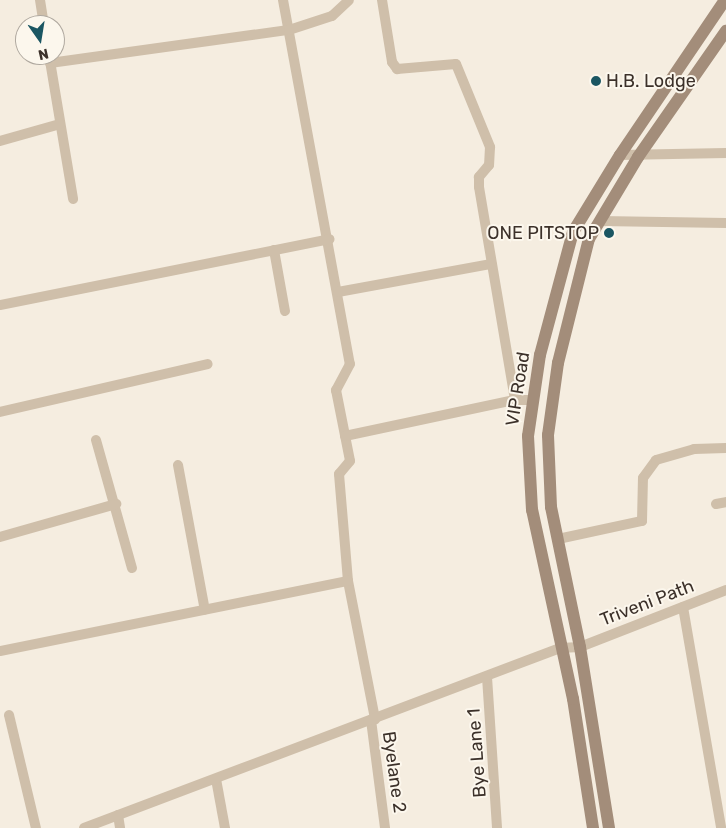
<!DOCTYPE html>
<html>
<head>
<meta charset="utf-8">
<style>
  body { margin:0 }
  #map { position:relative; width:726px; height:828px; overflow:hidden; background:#f5ede0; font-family:Rubik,sans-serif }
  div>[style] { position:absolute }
  .minor>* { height:10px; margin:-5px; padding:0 5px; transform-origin:5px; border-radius:5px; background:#cfbfaa }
  .secondary>* { height:12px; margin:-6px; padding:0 6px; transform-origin:6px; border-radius:6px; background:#a38d7a }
  .dots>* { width:14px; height:14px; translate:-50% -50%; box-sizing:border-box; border:2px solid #fcf7ed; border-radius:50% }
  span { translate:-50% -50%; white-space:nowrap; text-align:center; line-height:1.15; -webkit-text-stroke:4px #fcf7ed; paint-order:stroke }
  .poi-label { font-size:18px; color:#3c312a }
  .left { translate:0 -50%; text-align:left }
  .right { translate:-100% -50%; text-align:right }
  .street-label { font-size:18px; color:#3c312a }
  .north { position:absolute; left:15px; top:15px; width:50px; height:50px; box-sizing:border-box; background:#fcf7ed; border:1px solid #afa89f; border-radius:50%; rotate:167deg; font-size:14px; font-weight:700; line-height:20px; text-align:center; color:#3c312a }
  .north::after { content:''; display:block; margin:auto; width:18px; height:22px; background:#1b5662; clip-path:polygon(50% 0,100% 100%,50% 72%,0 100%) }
</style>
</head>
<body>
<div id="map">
  <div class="minor">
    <i style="left:40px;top:0;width:25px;rotate:81deg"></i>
    <i style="left:283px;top:0;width:370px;rotate:79.6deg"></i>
    <i style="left:350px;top:364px;width:30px;rotate:118deg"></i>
    <i style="left:336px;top:390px;width:72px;rotate:78.8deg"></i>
    <i style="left:350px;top:461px;width:17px;rotate:130deg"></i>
    <i style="left:339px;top:474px;width:107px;rotate:85.2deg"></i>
    <i style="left:348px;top:581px;width:141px;rotate:78.9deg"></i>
    <i style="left:382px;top:0;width:63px;rotate:80.8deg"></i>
    <i style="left:392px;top:62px;width:9px;rotate:54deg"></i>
    <i style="left:397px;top:69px;width:59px;rotate:-4.8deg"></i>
    <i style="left:456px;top:64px;width:90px;rotate:67.7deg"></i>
    <i style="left:490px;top:147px;width:18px;rotate:93deg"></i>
    <i style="left:489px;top:165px;width:16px;rotate:130deg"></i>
    <i style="left:479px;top:177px;width:10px;rotate:90deg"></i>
    <i style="left:479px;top:187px;width:216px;rotate:80.4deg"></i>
    <i style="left:49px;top:55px;width:146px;rotate:80.5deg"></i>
    <i style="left:50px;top:63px;width:241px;rotate:-7.9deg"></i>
    <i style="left:289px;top:30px;width:45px;rotate:-18deg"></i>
    <i style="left:332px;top:16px;width:23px;rotate:-43deg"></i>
    <i style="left:0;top:141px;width:62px;rotate:-15.8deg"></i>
    <i style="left:620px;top:155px;width:106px;rotate:-1.1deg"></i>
    <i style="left:600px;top:221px;width:126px;rotate:0.9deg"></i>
    <i style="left:274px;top:250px;width:62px;rotate:79.8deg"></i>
    <i style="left:338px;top:292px;width:156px;rotate:-10.4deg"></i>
    <i style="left:0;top:305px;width:336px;rotate:-11.3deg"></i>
    <i style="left:0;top:412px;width:213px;rotate:-13deg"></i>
    <i style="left:345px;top:436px;width:174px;rotate:-12deg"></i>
    <i style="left:515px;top:400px;width:19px"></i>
    <i style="left:96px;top:440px;width:133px;rotate:74.3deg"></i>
    <i style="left:178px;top:465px;width:147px;rotate:79.5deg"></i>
    <i style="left:716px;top:504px;width:10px;rotate:-11deg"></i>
    <i style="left:0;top:537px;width:121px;rotate:-15.9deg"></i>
    <i style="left:558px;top:539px;width:86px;rotate:-12.1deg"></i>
    <i style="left:642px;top:521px;width:43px;rotate:-88.7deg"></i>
    <i style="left:643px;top:478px;width:22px;rotate:-54deg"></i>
    <i style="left:656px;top:460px;width:40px;rotate:-16deg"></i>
    <i style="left:694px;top:449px;width:32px;rotate:-2deg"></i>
    <i style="left:683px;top:607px;width:224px;rotate:80.2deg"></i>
    <i style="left:0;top:651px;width:355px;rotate:-11.4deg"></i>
    <i style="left:487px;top:677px;width:151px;rotate:86.2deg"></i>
    <i style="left:9px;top:715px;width:116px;rotate:76.6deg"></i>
    <i style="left:371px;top:720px;width:109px;rotate:82.6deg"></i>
    <i style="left:216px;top:779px;width:50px;rotate:79.6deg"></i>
    <i style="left:118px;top:815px;width:13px;rotate:81deg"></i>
    <i style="left:84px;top:828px;width:509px;rotate:-20.71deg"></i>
    <i style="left:560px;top:648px;width:20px;rotate:-3deg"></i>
    <i style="left:580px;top:647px;width:157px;rotate:-21.3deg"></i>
  </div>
  <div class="secondary">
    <i style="left:593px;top:828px;width:131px;rotate:-98.8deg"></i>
    <i style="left:573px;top:699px;width:193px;rotate:-102.2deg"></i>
    <i style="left:532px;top:510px;width:74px;rotate:-93.1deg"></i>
    <i style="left:528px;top:436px;width:82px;rotate:-81.6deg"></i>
    <i style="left:540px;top:355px;width:127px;rotate:-75deg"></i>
    <i style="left:573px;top:232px;width:90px;rotate:-58.6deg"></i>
    <i style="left:620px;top:155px;width:187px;rotate:-55.9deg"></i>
    <i style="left:609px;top:828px;width:183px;rotate:-99.1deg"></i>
    <i style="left:580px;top:647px;width:143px;rotate:-101.7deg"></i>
    <i style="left:551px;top:507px;width:72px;rotate:-92.4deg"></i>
    <i style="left:548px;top:435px;width:73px;rotate:-82.1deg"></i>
    <i style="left:558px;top:363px;width:128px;rotate:-76deg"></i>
    <i style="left:589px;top:239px;width:96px;rotate:-59.1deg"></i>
    <i style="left:638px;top:157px;width:154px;rotate:-55.1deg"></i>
  </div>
  <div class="dots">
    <i style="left:596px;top:81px;background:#1b5662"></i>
    <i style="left:609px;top:233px;background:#1b5662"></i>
  </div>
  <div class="poi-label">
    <span class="left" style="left:606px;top:81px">H.B. Lodge</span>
    <span class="right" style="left:599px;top:233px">ONE PITSTOP</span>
  </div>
  <div class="street-label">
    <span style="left:518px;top:389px;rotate:-81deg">VIP Road</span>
    <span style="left:647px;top:603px;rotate:-21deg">Triveni Path</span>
    <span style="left:477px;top:753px;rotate:-94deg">Bye Lane 1</span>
    <span style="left:394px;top:772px;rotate:82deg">Byelane 2</span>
  </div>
  <div class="north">N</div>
</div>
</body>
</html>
